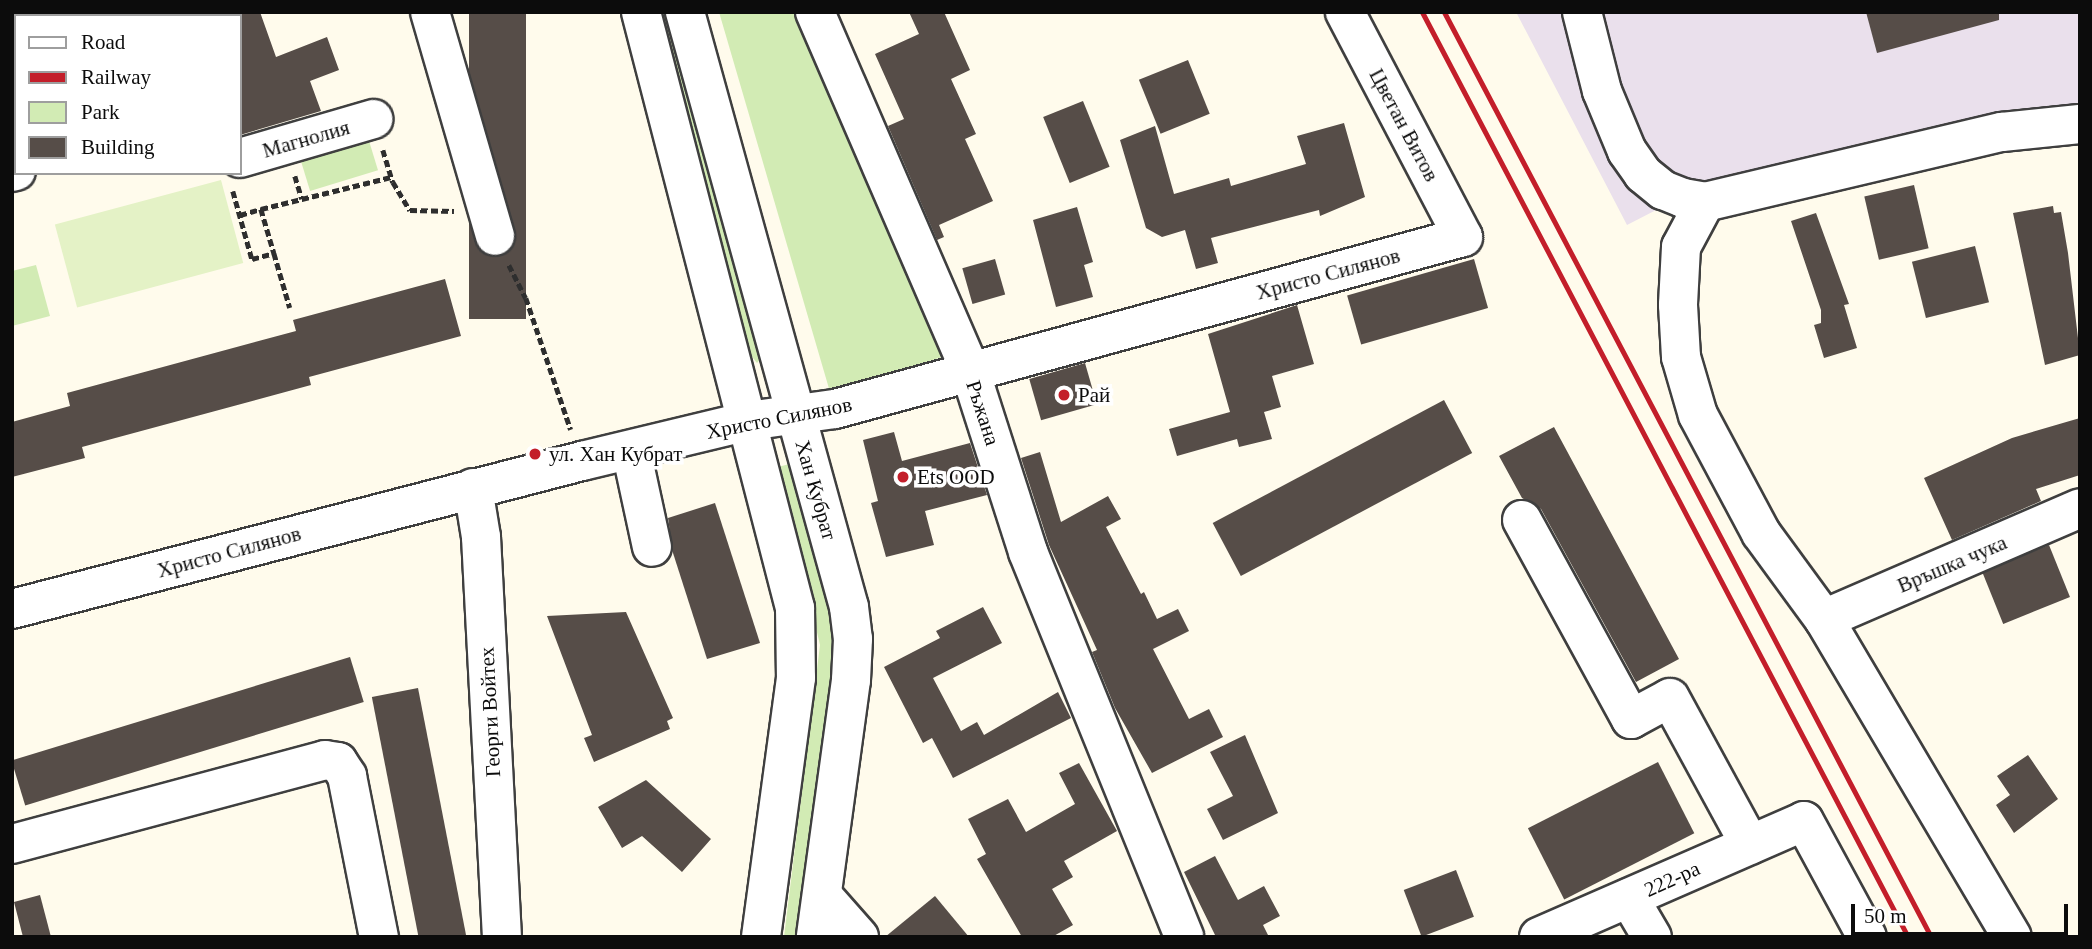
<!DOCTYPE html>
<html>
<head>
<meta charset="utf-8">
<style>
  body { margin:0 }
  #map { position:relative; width:2092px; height:949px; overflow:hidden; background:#fffbec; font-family:"Times New Roman",serif }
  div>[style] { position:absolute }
  .industrial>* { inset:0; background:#eae0ec }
  .green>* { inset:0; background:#d2ebb4; transform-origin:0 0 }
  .pitch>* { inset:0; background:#e4f2c6; transform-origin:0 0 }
  .building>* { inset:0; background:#564d48; transform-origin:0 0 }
  .path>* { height:4.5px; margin-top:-2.25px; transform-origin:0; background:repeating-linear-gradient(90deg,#2e2e2e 0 7px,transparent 0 10.5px) }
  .roads { filter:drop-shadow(2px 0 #3f3f3f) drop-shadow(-2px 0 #3f3f3f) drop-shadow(0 2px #3f3f3f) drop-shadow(0 -2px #3f3f3f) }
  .minor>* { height:38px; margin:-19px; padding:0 19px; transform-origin:19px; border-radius:19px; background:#fff }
  .rail>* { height:5px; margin:-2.5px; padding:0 2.5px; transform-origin:2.5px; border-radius:2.5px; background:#c31e2a }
  .dots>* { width:19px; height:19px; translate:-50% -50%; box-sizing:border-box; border:4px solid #fff; border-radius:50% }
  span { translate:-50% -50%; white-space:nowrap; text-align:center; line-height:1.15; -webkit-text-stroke:7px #fff; paint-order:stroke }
  .street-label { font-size:21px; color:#0c0c0c }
  .poi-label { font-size:21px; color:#0c0c0c }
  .left { translate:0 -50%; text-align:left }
  .frame { position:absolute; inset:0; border:14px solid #0c0c0c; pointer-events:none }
  .legend { position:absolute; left:14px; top:14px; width:228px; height:161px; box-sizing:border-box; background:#fff; border:2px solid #9e9e9e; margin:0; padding:9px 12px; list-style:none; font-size:21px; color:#0c0c0c }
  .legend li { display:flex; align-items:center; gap:14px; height:35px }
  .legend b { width:35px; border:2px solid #9e9e9e }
  .scale { position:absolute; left:1851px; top:904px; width:217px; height:32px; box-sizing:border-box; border:4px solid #0c0c0c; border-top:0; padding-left:9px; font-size:21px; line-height:24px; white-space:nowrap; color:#0c0c0c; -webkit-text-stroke:5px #fff; paint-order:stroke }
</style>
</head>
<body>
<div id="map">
  <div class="industrial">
    <i style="clip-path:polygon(1516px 12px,2080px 12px,2080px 113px,1662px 207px,1627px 225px)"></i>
  </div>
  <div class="green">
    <i style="clip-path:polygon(656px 12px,670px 12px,762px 357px,757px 363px,749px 353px)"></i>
    <i style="clip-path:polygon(719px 12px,802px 12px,952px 354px,830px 392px)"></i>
    <i style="left:366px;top:131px;width:41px;height:71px;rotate:73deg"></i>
    <i style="clip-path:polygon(36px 265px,50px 316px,12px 326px,12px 271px)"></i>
    <i style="clip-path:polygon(797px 462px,840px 636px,801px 937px,784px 937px,820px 645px,778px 467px)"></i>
  </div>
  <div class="pitch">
    <i style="left:221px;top:180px;width:86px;height:172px;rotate:75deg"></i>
  </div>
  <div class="building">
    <i style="clip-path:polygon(240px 12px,260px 12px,276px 57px,327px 37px,339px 70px,310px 81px,321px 111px,240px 135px)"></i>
    <i style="left:469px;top:12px;width:57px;height:307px"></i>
    <i style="clip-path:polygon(909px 12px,944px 12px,970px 70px,951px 79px,976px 134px,965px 139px,993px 201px,939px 225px,944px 237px,937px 240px,888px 126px,904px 119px,875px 54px,919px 34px)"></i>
    <i style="clip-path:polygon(1866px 12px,1999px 12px,1999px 20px,1877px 53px)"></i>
    <i style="left:1188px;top:60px;width:58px;height:53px;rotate:68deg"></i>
    <i style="left:1083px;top:101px;width:71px;height:43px;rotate:68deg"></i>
    <i style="clip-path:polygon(1344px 123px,1365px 197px,1320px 216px,1319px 210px,1211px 238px,1218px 263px,1196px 269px,1185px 230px,1162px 237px,1146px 228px,1120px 140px,1155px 126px,1174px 194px,1229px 178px,1231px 186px,1306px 164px,1297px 136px)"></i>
    <i style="left:1914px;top:185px;width:65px;height:51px;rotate:77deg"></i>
    <i style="clip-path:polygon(2053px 206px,2054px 213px,2061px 212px,2068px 253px,2080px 355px,2045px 365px,2013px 213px)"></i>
    <i style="clip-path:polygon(1077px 207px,1093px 262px,1084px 265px,1093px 297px,1056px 307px,1033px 220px)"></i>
    <i style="clip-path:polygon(1816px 213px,1849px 304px,1844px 305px,1857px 348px,1824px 358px,1814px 325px,1821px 323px,1821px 310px,1791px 221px)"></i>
    <i style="left:1975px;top:246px;width:58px;height:65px;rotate:76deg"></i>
    <i style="left:995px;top:259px;width:37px;height:34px;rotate:74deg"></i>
    <i style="left:1474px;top:259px;width:51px;height:132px;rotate:74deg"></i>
    <i style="clip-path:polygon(445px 279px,461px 336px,309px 377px,311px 385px,82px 447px,85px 458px,12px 477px,12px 422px,70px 406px,67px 393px,296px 331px,293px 320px)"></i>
    <i style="clip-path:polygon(1297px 305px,1314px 364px,1272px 376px,1281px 407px,1264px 412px,1272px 439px,1239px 447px,1237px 439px,1177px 456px,1169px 429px,1230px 412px,1208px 334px)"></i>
    <i style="left:1085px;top:363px;width:43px;height:58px;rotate:74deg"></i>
    <i style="left:1444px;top:400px;width:60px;height:262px;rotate:62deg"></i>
    <i style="clip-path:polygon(2080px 418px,2080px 475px,2036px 489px,2041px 501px,1952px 540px,1924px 478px,2012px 438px)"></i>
    <i style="clip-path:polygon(1554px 427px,1679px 659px,1636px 682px,1541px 509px,1522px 498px,1499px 456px)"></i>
    <i style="clip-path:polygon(894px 432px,902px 461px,970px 443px,987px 495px,925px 511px,934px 545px,886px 557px,871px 503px,878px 501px,863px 440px)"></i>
    <i style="clip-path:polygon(1040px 452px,1061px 522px,1108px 496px,1121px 519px,1106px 527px,1141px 594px,1144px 592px,1157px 619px,1178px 609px,1189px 631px,1153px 649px,1189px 719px,1209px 709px,1223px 737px,1152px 773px,1115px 708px,1092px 652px,1097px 650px,1049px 545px,1021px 458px)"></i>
    <i style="clip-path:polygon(715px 503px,760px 643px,707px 659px,673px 553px,668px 518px)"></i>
    <i style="left:2049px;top:545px;width:56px;height:72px;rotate:68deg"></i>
    <i style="clip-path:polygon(983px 607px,1002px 643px,933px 678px,961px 731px,977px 722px,984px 735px,1058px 692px,1071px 718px,953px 778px,932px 738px,923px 743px,884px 667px,940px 638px,936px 631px)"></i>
    <i style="clip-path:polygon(626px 612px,673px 718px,667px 721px,670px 729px,594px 762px,584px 738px,592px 735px,547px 616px)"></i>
    <i style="left:350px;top:657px;width:47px;height:354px;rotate:73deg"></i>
    <i style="left:418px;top:688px;width:254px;height:47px;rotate:79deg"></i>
    <i style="clip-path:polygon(1245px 735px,1278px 813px,1223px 840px,1207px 809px,1233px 796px,1210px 752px)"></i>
    <i style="clip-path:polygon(2028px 755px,2058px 799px,2014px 833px,1996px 805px,2010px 795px,1997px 776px)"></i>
    <i style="left:1658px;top:762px;width:80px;height:146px;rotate:63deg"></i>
    <i style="clip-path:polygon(1079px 763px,1117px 831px,1064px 861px,1073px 877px,1052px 889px,1073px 925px,1052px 937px,1022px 937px,977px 859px,986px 854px,968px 819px,1008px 799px,1026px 832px,1075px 804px,1059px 773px)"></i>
    <i style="clip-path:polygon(646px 780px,711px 839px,682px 872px,642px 836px,622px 848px,598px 807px)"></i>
    <i style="clip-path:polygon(1215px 856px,1238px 900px,1264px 886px,1280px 916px,1263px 925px,1269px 937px,1216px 937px,1184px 872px)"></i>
    <i style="left:1456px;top:870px;width:50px;height:56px;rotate:69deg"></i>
    <i style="clip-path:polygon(40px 895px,51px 937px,23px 937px,14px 902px)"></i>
    <i style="clip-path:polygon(935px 896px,969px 937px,885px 937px)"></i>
  </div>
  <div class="path">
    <i style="left:383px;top:150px;width:34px;rotate:73deg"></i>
    <i style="left:393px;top:182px;width:33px;rotate:59deg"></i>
    <i style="left:410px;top:210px;width:44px;rotate:1.3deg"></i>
    <i style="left:295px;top:176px;width:24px;rotate:73deg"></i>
    <i style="left:233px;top:191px;width:71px;rotate:74.4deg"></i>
    <i style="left:252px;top:259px;width:23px;rotate:-15deg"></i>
    <i style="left:274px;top:253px;width:57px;rotate:73.8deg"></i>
    <i style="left:261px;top:209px;width:134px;rotate:-13.8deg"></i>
    <i style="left:240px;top:215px;width:22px;rotate:-16deg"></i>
    <i style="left:261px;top:209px;width:46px;rotate:73.5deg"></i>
    <i style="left:509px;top:265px;width:37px;rotate:63deg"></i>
    <i style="left:526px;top:298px;width:139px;rotate:71.2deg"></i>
  </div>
  <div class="roads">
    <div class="minor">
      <i style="left:169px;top:12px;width:4px;rotate:63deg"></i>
      <i style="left:430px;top:12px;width:233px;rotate:73.8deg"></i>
      <i style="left:641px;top:12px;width:616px;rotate:75.51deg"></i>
      <i style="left:795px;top:608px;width:70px;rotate:89.2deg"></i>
      <i style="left:796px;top:678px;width:261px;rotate:97.7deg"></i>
      <i style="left:685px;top:12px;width:617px;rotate:74.59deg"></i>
      <i style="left:849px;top:607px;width:32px;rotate:83deg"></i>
      <i style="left:853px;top:639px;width:41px;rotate:92.8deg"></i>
      <i style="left:851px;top:680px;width:259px;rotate:97.8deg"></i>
      <i style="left:815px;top:12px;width:391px;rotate:66.6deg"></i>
      <i style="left:970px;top:371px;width:190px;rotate:72.2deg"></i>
      <i style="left:1028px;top:552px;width:415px;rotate:67.9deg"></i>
      <i style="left:1582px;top:12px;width:81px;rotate:75.8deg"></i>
      <i style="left:1602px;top:91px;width:65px;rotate:67.4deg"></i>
      <i style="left:1627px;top:151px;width:28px;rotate:55deg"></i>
      <i style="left:1643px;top:174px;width:26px;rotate:39deg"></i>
      <i style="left:1663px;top:190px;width:22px;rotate:22deg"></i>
      <i style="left:1683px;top:198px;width:22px;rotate:10deg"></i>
      <i style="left:1705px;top:202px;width:305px;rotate:-13.3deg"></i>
      <i style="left:2002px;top:132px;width:78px;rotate:-5.9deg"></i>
      <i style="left:240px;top:158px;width:139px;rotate:-16.3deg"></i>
      <i style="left:12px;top:172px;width:4px;rotate:-14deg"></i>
      <i style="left:1705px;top:202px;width:51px;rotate:118.1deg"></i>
      <i style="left:1681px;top:247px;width:58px;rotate:93deg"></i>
      <i style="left:1678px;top:305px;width:52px;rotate:86.7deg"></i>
      <i style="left:1681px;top:357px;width:60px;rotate:73.7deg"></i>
      <i style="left:1698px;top:415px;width:134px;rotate:61.9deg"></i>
      <i style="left:1761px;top:533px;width:107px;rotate:53.8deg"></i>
      <i style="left:1824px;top:619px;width:369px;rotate:59.4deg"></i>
      <i style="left:631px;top:450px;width:99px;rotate:77.8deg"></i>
      <i style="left:473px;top:488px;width:50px;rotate:80.7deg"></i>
      <i style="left:481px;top:537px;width:401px;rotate:87deg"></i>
      <i style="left:1522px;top:520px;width:227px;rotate:61.3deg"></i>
      <i style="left:1631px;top:719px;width:44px;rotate:-28.3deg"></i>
      <i style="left:1670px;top:698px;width:167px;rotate:61.4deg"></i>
      <i style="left:12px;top:609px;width:589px;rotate:-14.56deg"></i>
      <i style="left:582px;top:461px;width:171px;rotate:-13.5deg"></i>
      <i style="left:748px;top:421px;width:88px;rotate:-7.9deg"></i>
      <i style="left:835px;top:409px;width:651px;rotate:-15.32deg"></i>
      <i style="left:1463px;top:237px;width:254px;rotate:-117.7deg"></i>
      <i style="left:1824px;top:619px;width:279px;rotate:-23.4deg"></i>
      <i style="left:12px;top:844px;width:324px;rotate:-15deg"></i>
      <i style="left:325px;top:760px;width:13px;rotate:9deg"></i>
      <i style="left:338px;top:762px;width:17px;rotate:57deg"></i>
      <i style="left:347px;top:776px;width:164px;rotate:78.8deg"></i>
      <i style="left:822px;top:895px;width:56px;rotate:48.6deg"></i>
      <i style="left:1629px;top:898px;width:45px;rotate:59.5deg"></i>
      <i style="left:1539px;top:937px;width:289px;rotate:-23.6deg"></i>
      <i style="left:1804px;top:821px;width:132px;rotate:61.5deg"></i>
    </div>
  </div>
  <div class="rail">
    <i style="left:1422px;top:12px;width:1045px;rotate:62.28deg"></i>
    <i style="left:1444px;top:12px;width:1045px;rotate:62.23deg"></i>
  </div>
  <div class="dots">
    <i style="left:1064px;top:395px;background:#c31e2a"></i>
    <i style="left:535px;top:454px;background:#c31e2a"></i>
    <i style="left:903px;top:477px;background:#c31e2a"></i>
  </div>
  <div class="street-label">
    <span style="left:1404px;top:125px;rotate:62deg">Цветан Витов</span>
    <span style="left:306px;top:139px;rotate:-16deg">Магнолия</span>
    <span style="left:1328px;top:274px;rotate:-15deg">Христо Силянов</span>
    <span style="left:983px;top:413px;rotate:72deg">Ръжана</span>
    <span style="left:779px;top:418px;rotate:-11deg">Христо Силянов</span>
    <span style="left:816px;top:490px;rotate:74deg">Хан Кубрат</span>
    <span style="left:229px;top:552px;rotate:-15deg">Христо Силянов</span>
    <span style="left:1952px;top:564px;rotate:-23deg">Връшка чука</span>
    <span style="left:490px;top:712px;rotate:-93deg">Георги Войтех</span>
    <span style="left:1672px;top:879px;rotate:-24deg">222-ра</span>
  </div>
  <div class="poi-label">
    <span class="left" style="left:1078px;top:395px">Рай</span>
    <span class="left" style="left:549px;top:454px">ул. Хан Кубрат</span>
    <span class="left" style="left:917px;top:477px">Ets OOD</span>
  </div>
  <div class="frame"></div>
  <ul class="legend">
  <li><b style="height:9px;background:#fff"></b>Road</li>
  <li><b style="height:9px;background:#c31e2a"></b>Railway</li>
  <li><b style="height:19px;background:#d2ebb4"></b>Park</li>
  <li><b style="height:19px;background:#564d48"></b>Building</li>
  </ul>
  <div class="scale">50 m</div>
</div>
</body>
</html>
